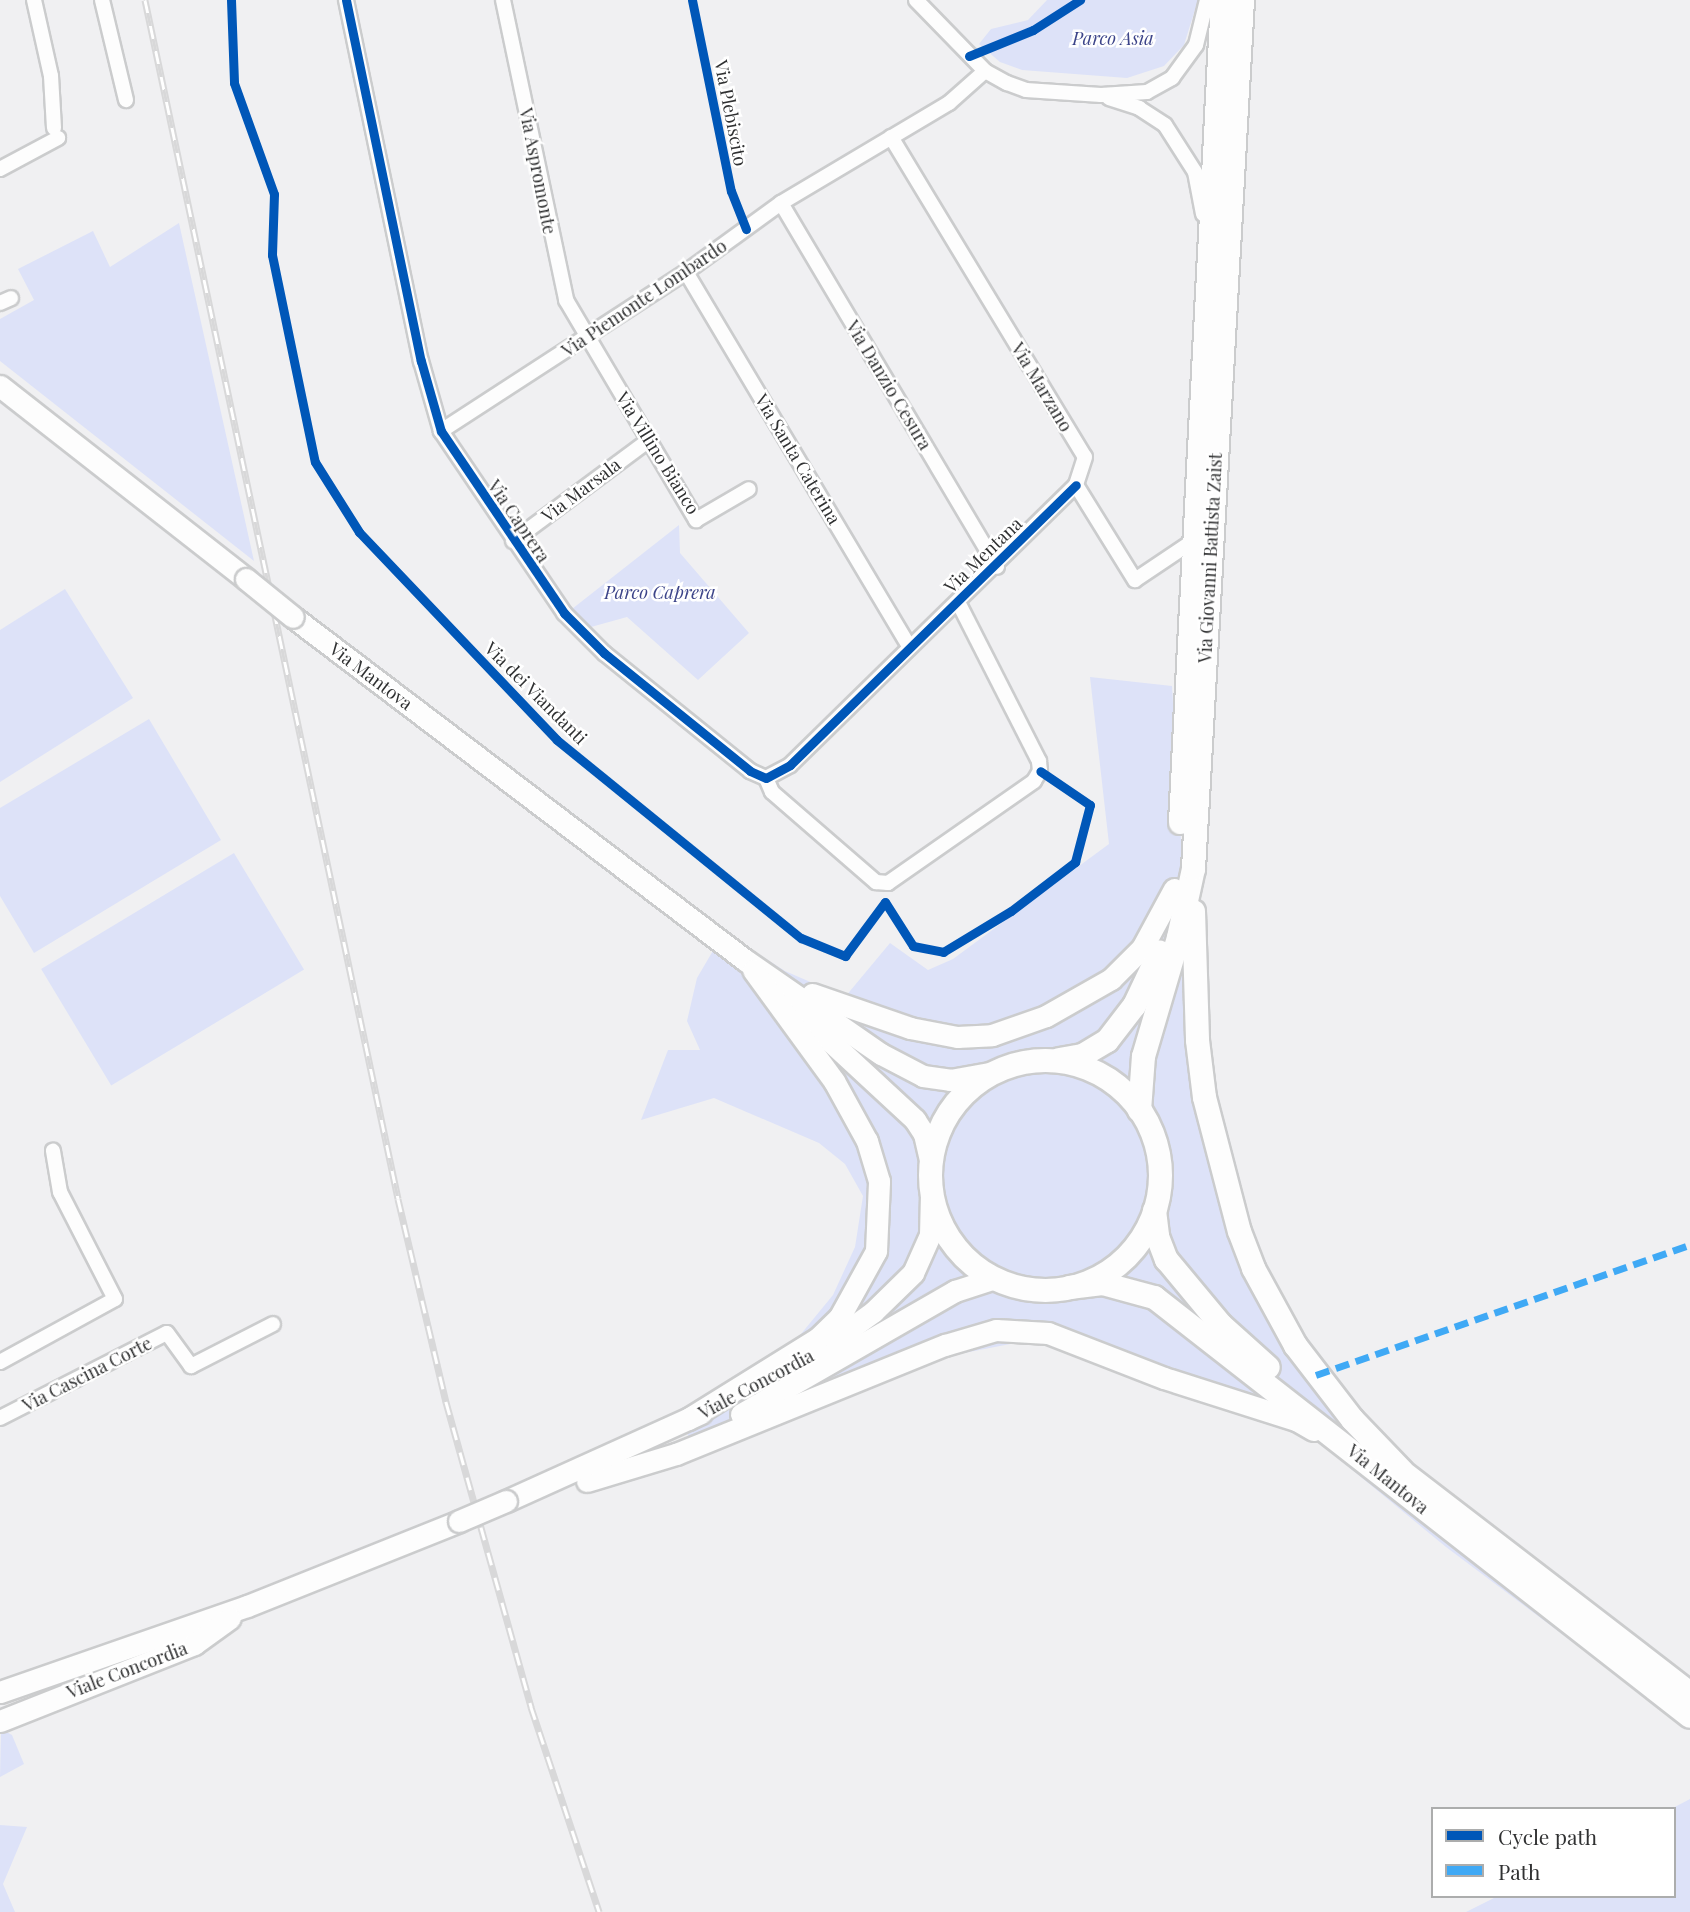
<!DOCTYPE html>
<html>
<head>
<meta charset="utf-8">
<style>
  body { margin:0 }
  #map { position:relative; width:1690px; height:1912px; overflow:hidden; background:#f0f0f2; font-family:"Playfair Display",serif }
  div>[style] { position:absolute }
  .green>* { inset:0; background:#dde2f8; transform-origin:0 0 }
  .roads { filter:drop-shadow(2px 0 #cbcccd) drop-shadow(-2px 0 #cbcccd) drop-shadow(0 2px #cbcccd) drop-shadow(0 -2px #cbcccd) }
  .street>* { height:14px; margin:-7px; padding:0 7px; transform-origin:7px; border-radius:7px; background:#fdfdfd }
  .secondary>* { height:21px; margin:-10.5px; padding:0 10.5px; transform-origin:10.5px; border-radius:10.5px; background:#fdfdfd }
  .primary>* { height:23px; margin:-11.5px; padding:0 11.5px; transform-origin:11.5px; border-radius:11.5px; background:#fdfdfd }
  .primary>.ring { margin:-11.5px; padding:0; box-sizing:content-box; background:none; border:23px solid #fdfdfd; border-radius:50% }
  .rail>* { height:7px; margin-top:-3.5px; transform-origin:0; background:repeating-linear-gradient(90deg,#fff 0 13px,#d8d8d9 0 26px); box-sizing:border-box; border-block:2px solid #d8d8d9 }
  .bridges { filter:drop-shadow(2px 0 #cbcccd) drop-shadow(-2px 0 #cbcccd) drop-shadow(0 2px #cbcccd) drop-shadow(0 -2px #cbcccd) }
  .secondary-bridge>* { height:21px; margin:-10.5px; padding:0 10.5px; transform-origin:10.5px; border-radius:10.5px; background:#fdfdfd }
  .quiet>* { height:7px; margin-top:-3.5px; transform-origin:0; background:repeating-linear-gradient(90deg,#3fa9f5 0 14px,transparent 0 21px) }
  .cycleway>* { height:9px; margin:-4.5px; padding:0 4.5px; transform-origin:4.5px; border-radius:4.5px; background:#0057b8 }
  span { translate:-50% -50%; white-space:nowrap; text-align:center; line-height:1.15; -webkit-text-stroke:5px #fff; paint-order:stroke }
  .park-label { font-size:18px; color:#3c4489; font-style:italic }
  .street-label { font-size:18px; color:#303132 }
  .legend { position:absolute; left:1431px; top:1807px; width:245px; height:91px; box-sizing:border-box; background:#fff; border:2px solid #acadad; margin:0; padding:9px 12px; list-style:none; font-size:21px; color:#303132 }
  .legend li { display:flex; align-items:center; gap:14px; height:35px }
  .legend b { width:35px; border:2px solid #acadad }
</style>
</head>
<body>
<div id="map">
  <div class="green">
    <i style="clip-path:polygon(1047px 0,1198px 0,1184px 45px,1164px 66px,1127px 78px,1022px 70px,1000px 62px,979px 44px,991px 29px,1028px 20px)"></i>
    <i style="clip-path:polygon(179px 223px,254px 561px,0 361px,0 319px,34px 300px,18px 269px,93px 231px,110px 267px)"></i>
    <i style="clip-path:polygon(679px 525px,680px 553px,749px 633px,698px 680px,627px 617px,591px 627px,572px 609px)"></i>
    <i style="clip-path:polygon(65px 589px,133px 698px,0 782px,0 630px)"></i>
    <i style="clip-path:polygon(1090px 677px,1172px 686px,1195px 1083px,1271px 1314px,1342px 1396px,1409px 1460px,1690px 1681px,1690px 1730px,1446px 1547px,1322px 1445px,1286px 1427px,1031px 1340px,938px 1358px,690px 1442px,686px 1429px,756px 1367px,801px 1334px,833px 1295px,855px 1247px,863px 1196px,845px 1164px,819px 1143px,714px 1098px,641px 1120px,668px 1050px,700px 1050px,687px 1021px,697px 978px,724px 932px,785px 971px,845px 997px,890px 943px,928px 970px,953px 959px,1109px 844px)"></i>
    <i style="clip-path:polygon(149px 719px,221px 840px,34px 953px,0 896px,0 808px)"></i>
    <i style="left:234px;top:853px;width:136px;height:225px;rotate:59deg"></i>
    <i style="clip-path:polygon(1px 1729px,12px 1735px,24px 1764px,0 1777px)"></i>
    <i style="clip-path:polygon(1690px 1799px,1690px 1912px,1466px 1912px,1498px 1896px,1674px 1896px,1671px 1809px)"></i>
    <i style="clip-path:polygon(0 1825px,27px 1827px,3px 1884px,15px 1912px,0 1912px)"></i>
  </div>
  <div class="roads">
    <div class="street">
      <i style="left:34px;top:0;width:78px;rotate:77.4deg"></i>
      <i style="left:51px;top:76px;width:52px;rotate:86.7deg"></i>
      <i style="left:102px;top:0;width:103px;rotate:76.5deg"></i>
      <i style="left:346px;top:0;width:369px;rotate:78.3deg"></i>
      <i style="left:421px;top:361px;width:73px;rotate:74.1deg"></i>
      <i style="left:441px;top:431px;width:220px;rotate:55.9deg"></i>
      <i style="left:564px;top:613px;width:57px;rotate:45deg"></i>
      <i style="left:604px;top:653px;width:188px;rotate:38.9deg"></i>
      <i style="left:750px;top:771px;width:17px;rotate:24deg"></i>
      <i style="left:766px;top:778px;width:27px;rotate:-28deg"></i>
      <i style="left:790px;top:765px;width:400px;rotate:-44.4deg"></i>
      <i style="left:503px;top:0;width:307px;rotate:78.1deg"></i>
      <i style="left:566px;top:300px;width:256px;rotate:59.4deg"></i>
      <i style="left:696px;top:520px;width:61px;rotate:-30.3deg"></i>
      <i style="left:916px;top:0;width:99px;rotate:45.8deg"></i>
      <i style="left:985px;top:71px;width:25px;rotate:29deg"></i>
      <i style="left:1007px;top:83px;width:20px;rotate:20deg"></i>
      <i style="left:1026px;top:90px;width:75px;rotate:3.8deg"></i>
      <i style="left:1101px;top:95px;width:46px;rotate:-3.7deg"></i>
      <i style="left:1147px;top:92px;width:29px;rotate:-29deg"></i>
      <i style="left:1172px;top:78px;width:41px;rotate:-54deg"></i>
      <i style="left:1196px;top:45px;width:46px;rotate:-76.3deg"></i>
      <i style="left:1109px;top:98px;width:32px;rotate:18deg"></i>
      <i style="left:1139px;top:108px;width:31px;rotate:33deg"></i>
      <i style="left:1165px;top:125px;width:56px;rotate:57.4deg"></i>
      <i style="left:1195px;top:172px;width:43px;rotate:79.2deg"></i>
      <i style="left:891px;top:137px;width:374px;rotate:58.8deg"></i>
      <i style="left:1085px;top:457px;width:29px;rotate:108deg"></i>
      <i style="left:1076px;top:485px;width:112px;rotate:58.2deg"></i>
      <i style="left:1135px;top:580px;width:70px;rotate:-33.9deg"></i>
      <i style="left:0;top:169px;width:66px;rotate:-28.1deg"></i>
      <i style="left:781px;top:203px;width:423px;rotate:59.3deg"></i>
      <i style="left:686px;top:272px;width:435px;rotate:59.2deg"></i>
      <i style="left:0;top:303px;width:12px;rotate:-24deg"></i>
      <i style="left:441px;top:431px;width:292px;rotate:-33deg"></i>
      <i style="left:686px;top:272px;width:117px;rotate:-36deg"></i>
      <i style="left:781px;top:203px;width:196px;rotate:-30.8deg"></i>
      <i style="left:949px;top:103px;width:48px;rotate:-41.6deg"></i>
      <i style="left:513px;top:541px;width:169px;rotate:-36.6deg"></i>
      <i style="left:766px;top:778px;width:15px;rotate:67deg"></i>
      <i style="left:772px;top:792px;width:138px;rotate:40.9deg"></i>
      <i style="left:876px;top:882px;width:12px;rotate:5deg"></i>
      <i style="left:888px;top:883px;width:178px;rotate:-34.9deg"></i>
      <i style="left:1034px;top:781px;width:12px;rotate:-59deg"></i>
      <i style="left:1040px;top:771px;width:10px;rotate:-96deg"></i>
      <i style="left:1039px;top:761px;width:178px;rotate:-117deg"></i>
      <i style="left:0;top:1362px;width:131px;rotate:-28.7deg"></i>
      <i style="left:115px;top:1299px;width:120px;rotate:-117.2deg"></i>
      <i style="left:60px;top:1192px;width:42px;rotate:-99.7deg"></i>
      <i style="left:0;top:1418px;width:187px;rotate:-27deg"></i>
      <i style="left:167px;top:1333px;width:41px;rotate:54deg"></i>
      <i style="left:191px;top:1366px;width:92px;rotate:-27.1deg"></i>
    </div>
    <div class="secondary">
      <i style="left:0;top:386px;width:313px;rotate:38.1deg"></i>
      <i style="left:293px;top:617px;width:567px;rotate:37.19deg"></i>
      <i style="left:745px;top:960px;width:165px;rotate:34.7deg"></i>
      <i style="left:881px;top:1054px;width:47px;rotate:27.6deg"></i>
      <i style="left:923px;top:1076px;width:27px;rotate:8deg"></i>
      <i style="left:950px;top:1080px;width:41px;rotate:-9.9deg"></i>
      <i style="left:812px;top:994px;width:104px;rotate:19.1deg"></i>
      <i style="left:910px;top:1028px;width:48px;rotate:10.8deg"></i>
      <i style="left:957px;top:1037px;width:35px;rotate:-3deg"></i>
      <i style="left:992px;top:1035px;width:57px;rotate:-19.4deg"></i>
      <i style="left:1046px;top:1016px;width:75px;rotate:-29.6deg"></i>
      <i style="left:1111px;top:979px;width:44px;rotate:-45deg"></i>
      <i style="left:1142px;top:948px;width:67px;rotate:-61.5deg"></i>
      <i style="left:791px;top:1005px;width:169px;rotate:42.8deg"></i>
      <i style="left:915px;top:1120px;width:17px;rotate:57deg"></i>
      <i style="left:924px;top:1134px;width:26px;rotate:77deg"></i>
      <i style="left:819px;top:1351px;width:67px;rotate:-35.8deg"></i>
      <i style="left:873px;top:1312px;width:56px;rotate:-44.3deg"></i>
      <i style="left:913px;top:1273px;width:42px;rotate:-65.9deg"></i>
      <i style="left:930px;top:1235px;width:40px;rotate:-88.6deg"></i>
      <i style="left:741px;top:1414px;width:247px;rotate:-29.9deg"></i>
      <i style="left:955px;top:1291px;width:42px;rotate:-18deg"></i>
      <i style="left:688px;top:1419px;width:153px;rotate:-31.9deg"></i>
      <i style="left:818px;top:1338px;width:29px;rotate:-44deg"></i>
      <i style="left:839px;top:1318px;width:77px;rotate:-61.1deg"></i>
      <i style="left:876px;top:1251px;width:70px;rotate:-87.5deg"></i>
      <i style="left:879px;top:1181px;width:42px;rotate:-106.7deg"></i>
      <i style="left:867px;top:1141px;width:68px;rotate:-118.8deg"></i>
      <i style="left:834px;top:1081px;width:137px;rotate:-126.1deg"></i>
      <i style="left:587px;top:1481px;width:93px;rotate:-16.9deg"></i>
      <i style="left:676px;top:1454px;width:290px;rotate:-22.1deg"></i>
      <i style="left:945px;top:1345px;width:53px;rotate:-16.4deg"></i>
      <i style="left:996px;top:1330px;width:52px;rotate:3.3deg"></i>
      <i style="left:1048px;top:1333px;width:124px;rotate:21.2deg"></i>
      <i style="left:1164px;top:1378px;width:139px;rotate:17.7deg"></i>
      <i style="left:1296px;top:1420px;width:20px;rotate:30deg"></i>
      <i style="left:506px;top:1501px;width:214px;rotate:-24.3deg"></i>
      <i style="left:0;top:1692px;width:262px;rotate:-19.2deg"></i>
      <i style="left:247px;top:1606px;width:228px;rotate:-21.8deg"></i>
      <i style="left:0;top:1721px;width:209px;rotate:-21.6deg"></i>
      <i style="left:194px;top:1644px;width:44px;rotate:-35.8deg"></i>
    </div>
    <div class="primary">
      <i style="left:1180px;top:822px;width:823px;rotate:-87.08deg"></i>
      <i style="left:1193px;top:911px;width:129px;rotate:88.2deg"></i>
      <i style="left:1197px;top:1040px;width:57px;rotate:83deg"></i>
      <i style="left:1204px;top:1097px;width:138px;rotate:75.4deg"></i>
      <i style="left:1239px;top:1231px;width:40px;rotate:69deg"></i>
      <i style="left:1253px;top:1268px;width:88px;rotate:61.4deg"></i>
      <i style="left:1295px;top:1345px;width:93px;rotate:52.4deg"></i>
      <i style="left:1352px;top:1419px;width:71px;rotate:46.1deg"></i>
      <i style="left:1059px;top:1059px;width:23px;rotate:-10deg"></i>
      <i style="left:1082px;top:1055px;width:29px;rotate:-31deg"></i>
      <i style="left:1107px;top:1040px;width:44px;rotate:-52.4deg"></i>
      <i style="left:1134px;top:1005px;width:59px;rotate:-64.7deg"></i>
      <i class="ring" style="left:930px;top:1060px;width:207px;height:207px"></i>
      <i style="left:1139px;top:1110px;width:54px;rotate:-85.8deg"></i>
      <i style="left:1143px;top:1056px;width:124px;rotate:-73.6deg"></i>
      <i style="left:1178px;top:937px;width:71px;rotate:-77.7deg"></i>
      <i style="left:1193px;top:868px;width:869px;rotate:-86.77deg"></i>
      <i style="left:1154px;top:1210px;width:26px;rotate:83deg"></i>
      <i style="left:1157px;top:1236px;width:25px;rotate:69deg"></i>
      <i style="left:1166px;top:1259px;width:85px;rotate:50.3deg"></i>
      <i style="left:1220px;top:1324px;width:64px;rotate:41.9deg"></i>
      <i style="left:1069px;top:1287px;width:33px;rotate:-7deg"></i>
      <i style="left:1102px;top:1283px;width:54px;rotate:15.1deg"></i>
      <i style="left:1154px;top:1297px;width:680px;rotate:38.02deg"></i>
      <i style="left:1400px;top:1470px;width:366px;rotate:37.6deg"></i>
    </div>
  </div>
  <div class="rail">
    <i style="left:145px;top:0;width:1225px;rotate:78.08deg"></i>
    <i style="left:398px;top:1199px;width:209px;rotate:76.7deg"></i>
    <i style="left:446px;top:1402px;width:317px;rotate:74.4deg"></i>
    <i style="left:531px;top:1707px;width:216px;rotate:71.6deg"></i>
  </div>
  <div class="bridges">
    <div class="secondary-bridge">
      <i style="left:246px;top:579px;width:60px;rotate:39deg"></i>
      <i style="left:459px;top:1521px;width:51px;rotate:-23.1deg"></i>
    </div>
  </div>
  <div class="quiet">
    <i style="left:1316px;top:1375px;width:396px;rotate:-19.2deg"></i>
  </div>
  <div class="cycleway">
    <i style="left:231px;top:0;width:83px;rotate:87.9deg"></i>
    <i style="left:234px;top:83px;width:118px;rotate:70.2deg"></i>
    <i style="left:274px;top:194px;width:61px;rotate:91.9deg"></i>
    <i style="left:272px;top:255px;width:211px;rotate:78.3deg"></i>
    <i style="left:315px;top:462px;width:83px;rotate:57.8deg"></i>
    <i style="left:359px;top:532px;width:287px;rotate:46.4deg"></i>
    <i style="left:557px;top:740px;width:314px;rotate:39.1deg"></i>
    <i style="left:801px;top:938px;width:48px;rotate:22.2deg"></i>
    <i style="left:845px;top:956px;width:67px;rotate:-53.5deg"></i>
    <i style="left:885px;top:902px;width:52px;rotate:57.5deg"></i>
    <i style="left:913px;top:946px;width:31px;rotate:11deg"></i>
    <i style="left:943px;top:952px;width:79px;rotate:-31.1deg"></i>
    <i style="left:1011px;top:911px;width:81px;rotate:-37.4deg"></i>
    <i style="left:1075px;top:862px;width:59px;rotate:-75.3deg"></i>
    <i style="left:1090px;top:805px;width:60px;rotate:-145.8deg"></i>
    <i style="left:346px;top:0;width:369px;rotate:78.3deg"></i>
    <i style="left:421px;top:361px;width:73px;rotate:74.1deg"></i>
    <i style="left:441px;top:431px;width:220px;rotate:55.9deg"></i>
    <i style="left:564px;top:613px;width:57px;rotate:45deg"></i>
    <i style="left:604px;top:653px;width:188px;rotate:38.9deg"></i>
    <i style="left:750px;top:771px;width:17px;rotate:24deg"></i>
    <i style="left:766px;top:778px;width:27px;rotate:-28deg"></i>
    <i style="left:790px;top:765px;width:400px;rotate:-44.4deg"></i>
    <i style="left:692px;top:0;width:195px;rotate:78.5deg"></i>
    <i style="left:731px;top:191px;width:41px;rotate:68.5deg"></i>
    <i style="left:969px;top:56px;width:69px;rotate:-22.1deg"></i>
    <i style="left:1033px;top:30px;width:56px;rotate:-32.6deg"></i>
  </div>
  <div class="park-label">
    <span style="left:1113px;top:38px">Parco Asia</span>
    <span style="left:660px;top:592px">Parco Caprera</span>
  </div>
  <div class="street-label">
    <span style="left:731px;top:113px;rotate:79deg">Via Plebiscito</span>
    <span style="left:538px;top:171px;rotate:79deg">Via Aspromonte</span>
    <span style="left:644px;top:298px;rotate:-34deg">Via Piemonte Lombardo</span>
    <span style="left:889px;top:385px;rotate:59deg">Via Danzio Cesura</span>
    <span style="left:1042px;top:387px;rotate:59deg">Via Marzano</span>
    <span style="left:658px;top:453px;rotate:58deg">Via Villino Bianco</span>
    <span style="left:798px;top:459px;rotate:59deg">Via Santa Caterina</span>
    <span style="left:581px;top:490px;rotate:-37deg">Via Marsala</span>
    <span style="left:519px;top:521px;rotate:56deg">Via Caprera</span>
    <span style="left:983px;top:555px;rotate:-44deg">Via Mentana</span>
    <span style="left:1210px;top:558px;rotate:-87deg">Via Giovanni Battista Zaist</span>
    <span style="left:371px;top:676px;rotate:37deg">Via Mantova</span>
    <span style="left:536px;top:693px;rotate:45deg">Via dei Viandanti</span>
    <span style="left:87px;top:1374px;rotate:-27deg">Via Cascina Corte</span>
    <span style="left:756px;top:1384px;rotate:-28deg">Viale Concordia</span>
    <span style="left:1388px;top:1479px;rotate:39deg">Via Mantova</span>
    <span style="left:127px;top:1670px;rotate:-21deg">Viale Concordia</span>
  </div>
  <ul class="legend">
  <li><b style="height:9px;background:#0057b8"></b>Cycle path</li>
  <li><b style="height:9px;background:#3fa9f5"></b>Path</li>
  </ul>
</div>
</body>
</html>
